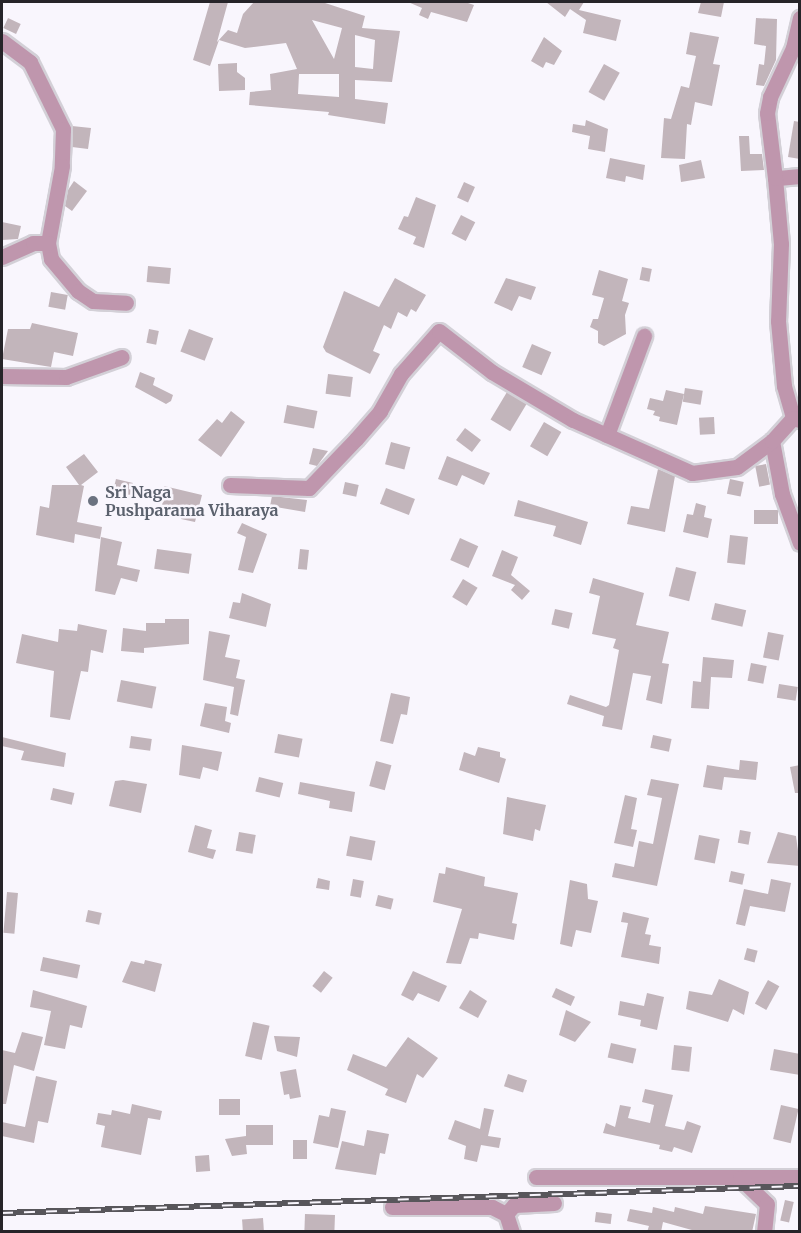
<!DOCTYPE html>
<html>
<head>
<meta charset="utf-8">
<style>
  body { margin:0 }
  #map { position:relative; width:801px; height:1233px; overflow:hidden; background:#f9f6fd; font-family:Merriweather,serif }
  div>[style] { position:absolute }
  .building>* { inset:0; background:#c2b5bb; transform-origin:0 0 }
  .roads { filter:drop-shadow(2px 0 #d3d0d7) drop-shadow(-2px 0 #d3d0d7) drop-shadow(0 2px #d3d0d7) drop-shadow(0 -2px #d3d0d7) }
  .minor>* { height:15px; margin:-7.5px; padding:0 7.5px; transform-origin:7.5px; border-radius:7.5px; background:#bf96ad }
  .rail>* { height:6px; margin-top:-3px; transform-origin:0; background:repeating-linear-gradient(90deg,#f9f6fd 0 11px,#58565b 0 22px); box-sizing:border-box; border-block:2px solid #58565b }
  .dots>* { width:16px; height:16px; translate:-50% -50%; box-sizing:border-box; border:3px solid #f9f6fd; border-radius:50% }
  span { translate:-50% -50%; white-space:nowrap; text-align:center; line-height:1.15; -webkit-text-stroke:5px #f9f6fd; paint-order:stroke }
  .worship-label { font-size:16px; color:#5b616d; font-weight:700 }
  .left { translate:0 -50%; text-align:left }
  .frame { position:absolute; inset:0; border:3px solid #262429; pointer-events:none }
</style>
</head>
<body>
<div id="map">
  <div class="building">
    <i style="clip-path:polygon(evenodd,210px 2px,228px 2px,217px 42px,228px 30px,237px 33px,243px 14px,254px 2px,322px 2px,365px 16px,362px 28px,400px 31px,392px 82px,355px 80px,355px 99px,388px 103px,385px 124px,328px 115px,329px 112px,249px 105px,250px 92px,271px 90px,270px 74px,297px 69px,286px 43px,245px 48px,219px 40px,210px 66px,193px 60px,210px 2px,312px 20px,342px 28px,334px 59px,312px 20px,210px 2px,355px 35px,375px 40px,373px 69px,355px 67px,355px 35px,210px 2px,299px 74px,339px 74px,339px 97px,298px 94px,299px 74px)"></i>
    <i style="clip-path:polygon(408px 2px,465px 2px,474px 5px,467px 22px,431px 12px,428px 19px,419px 15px,422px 8px)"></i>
    <i style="clip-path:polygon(546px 2px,584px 2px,579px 10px,621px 20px,616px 41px,583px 33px,586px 20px,570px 9px,565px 17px)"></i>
    <i style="clip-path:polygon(701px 2px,724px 2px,721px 17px,698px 13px)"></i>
    <i style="left:8px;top:18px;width:14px;height:11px;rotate:25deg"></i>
    <i style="clip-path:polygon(756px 18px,777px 19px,776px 60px,764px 86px,756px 85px,759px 64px,764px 65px,766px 46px,754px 44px)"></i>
    <i style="clip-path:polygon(690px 32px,719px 37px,713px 64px,720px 65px,712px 106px,695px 102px,691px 125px,687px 124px,685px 159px,661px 158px,664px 118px,671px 119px,681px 86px,689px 88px,696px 56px,686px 54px)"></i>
    <i style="clip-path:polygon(544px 37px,562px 51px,554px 65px,546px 62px,543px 68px,531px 61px)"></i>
    <i style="clip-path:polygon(237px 63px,237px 72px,245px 78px,245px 90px,219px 91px,218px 64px)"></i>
    <i style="left:604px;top:64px;width:18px;height:32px;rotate:29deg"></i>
    <i style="clip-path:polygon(586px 120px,608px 129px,605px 152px,588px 149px,590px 136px,572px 132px,573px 124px,585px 126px)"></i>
    <i style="clip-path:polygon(794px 121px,800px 122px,800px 159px,788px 157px)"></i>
    <i style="clip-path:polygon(72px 126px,91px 128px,88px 149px,72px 147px)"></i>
    <i style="clip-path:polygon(739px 136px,749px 136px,750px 154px,762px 154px,764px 170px,741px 171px)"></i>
    <i style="clip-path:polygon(610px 158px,645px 165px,643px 180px,626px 176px,625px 182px,606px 178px)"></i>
    <i style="clip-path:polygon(701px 160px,705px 178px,681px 182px,679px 165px)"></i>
    <i style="clip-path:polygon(74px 181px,87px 191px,72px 211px,65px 206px,68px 190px)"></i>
    <i style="left:464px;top:182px;width:12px;height:17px;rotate:24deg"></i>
    <i style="clip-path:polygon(416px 197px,436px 205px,424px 248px,413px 244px,416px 237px,398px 229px,404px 216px,408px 217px)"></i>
    <i style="left:461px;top:215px;width:16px;height:21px;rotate:27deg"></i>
    <i style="clip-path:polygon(2px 222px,21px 226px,18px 239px,2px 240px)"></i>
    <i style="left:148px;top:266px;width:23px;height:16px;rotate:5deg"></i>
    <i style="left:642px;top:267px;width:10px;height:13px;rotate:11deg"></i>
    <i style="clip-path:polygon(599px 270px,628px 279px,622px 301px,629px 303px,625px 315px,626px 334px,604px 346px,598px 343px,598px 331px,590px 327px,593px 319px,598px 319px,604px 298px,592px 295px)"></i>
    <i style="clip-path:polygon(395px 278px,426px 295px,416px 312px,411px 309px,407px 317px,398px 312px,391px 329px,384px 325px,373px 351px,380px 354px,370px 374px,326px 352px,323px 347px,344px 291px,379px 307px)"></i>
    <i style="clip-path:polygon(506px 278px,536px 287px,531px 300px,519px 296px,512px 311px,494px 303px)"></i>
    <i style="left:51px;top:292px;width:17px;height:15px;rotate:10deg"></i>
    <i style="clip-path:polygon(32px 323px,78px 333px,73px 356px,54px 352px,51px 367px,2px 359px,8px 329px,30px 329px)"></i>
    <i style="left:149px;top:329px;width:10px;height:14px;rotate:11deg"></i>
    <i style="left:189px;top:329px;width:26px;height:24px;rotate:21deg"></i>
    <i style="left:532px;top:344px;width:21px;height:25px;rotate:23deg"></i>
    <i style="clip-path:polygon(140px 372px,155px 378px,153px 385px,173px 395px,171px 401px,166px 404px,135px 387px)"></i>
    <i style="left:328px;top:374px;width:25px;height:20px;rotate:7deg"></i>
    <i style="left:685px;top:388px;width:18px;height:14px;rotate:9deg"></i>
    <i style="clip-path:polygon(666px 390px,684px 394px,677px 425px,659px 421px,660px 417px,653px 415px,655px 411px,647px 409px,650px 398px,663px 401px)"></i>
    <i style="left:507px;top:392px;width:23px;height:32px;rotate:31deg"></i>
    <i style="left:287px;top:405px;width:31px;height:18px;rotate:11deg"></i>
    <i style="clip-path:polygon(231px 411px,245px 422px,221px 457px,198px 440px,217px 419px,222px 423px)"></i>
    <i style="left:714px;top:417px;width:17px;height:15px;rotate:87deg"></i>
    <i style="left:544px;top:422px;width:20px;height:28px;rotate:30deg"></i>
    <i style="left:465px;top:428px;width:20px;height:15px;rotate:37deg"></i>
    <i style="left:391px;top:442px;width:20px;height:23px;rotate:15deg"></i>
    <i style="clip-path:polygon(313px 448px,328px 451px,317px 466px,309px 464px)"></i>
    <i style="clip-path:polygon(84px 454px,98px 472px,81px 485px,84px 486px,77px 522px,102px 527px,100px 539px,75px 534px,74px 543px,36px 535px,40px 506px,49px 508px,52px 485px,79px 485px,66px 467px)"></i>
    <i style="clip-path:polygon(447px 456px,490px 473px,484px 485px,462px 475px,457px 486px,438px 479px)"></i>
    <i style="left:766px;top:464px;width:21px;height:11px;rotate:79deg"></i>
    <i style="clip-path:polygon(658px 469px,675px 476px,665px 532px,627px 524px,631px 506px,649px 509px)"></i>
    <i style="clip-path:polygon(116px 479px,133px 483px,129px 500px,111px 499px)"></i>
    <i style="left:730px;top:479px;width:14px;height:15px;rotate:12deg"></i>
    <i style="left:345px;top:482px;width:14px;height:12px;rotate:12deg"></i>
    <i style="clip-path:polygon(164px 486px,202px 495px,195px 522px,181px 519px,182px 513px,162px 508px)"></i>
    <i style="left:386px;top:488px;width:31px;height:17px;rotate:21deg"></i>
    <i style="clip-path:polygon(272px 496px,307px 500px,305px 512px,270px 506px)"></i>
    <i style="clip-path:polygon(518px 500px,588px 522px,581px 545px,553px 536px,556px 526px,514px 516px)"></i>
    <i style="clip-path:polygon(696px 503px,706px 506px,704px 517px,712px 519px,708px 538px,683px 532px,687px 514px,693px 515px)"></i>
    <i style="left:754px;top:510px;width:24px;height:14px"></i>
    <i style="clip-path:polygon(242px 523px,267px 534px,253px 573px,238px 570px,246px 537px,237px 533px)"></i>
    <i style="left:730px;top:535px;width:18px;height:28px;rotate:6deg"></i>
    <i style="clip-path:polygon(101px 537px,122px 542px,117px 565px,140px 570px,137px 582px,121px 578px,115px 595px,95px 591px)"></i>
    <i style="left:460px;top:538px;width:20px;height:24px;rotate:24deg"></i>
    <i style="left:157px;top:549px;width:35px;height:20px;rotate:8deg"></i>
    <i style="left:300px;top:549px;width:9px;height:20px;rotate:6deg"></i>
    <i style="clip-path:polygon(502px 550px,518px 557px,511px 575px,530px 591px,522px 600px,511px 590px,515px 585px,492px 576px)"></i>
    <i style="left:676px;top:567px;width:21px;height:30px;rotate:14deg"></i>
    <i style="clip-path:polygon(593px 578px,644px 593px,636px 625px,669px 632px,662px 663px,669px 664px,662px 704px,646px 700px,651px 676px,633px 673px,622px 730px,602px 726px,604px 716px,567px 704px,570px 695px,606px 707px,609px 705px,619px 650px,613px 648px,616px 639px,592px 634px,600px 596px,589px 593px)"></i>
    <i style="left:463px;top:579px;width:17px;height:21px;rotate:31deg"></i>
    <i style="clip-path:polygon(242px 593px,271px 604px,266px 627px,229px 618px,233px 602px,240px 603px)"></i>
    <i style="left:715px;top:603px;width:32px;height:17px;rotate:13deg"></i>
    <i style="left:555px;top:609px;width:18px;height:16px;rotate:13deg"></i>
    <i style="clip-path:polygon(165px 619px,189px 619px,189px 644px,144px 648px,144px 653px,121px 651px,123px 628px,146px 631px,146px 623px,165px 623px)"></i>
    <i style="clip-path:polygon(78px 624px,107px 630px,103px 653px,91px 650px,88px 672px,81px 671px,70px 720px,50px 717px,54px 671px,16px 663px,22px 634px,58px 642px,59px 629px,77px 631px)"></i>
    <i style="clip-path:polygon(209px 631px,230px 635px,225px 657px,240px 660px,236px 678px,245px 680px,238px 716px,230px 714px,234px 687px,203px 680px)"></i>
    <i style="left:768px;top:632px;width:16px;height:26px;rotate:11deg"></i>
    <i style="clip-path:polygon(703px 657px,734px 660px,732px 678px,711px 677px,709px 709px,691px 708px,693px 681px,701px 682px)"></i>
    <i style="left:751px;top:663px;width:16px;height:18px;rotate:11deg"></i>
    <i style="left:121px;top:680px;width:36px;height:22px;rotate:11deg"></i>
    <i style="left:779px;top:684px;width:19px;height:14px;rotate:9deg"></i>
    <i style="clip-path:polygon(391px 693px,410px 697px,407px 715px,401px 714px,393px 744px,380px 741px)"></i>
    <i style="clip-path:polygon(205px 703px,227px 707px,225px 721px,231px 723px,229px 733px,200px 726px)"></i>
    <i style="left:278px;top:734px;width:25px;height:19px;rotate:11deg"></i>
    <i style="left:653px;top:735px;width:19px;height:13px;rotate:12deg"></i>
    <i style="left:131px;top:736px;width:21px;height:12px;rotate:8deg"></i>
    <i style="clip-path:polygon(2px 737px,66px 753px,64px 767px,21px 760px,24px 751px,2px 746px)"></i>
    <i style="clip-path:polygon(182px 745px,222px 752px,218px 771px,203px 767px,200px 779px,179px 775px)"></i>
    <i style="clip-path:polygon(478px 747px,500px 752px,500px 757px,506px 759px,499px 783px,459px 770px,464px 752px,475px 756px)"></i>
    <i style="clip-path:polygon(740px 760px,758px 762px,756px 780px,724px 777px,722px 790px,703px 787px,707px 765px,739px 770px)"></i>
    <i style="left:376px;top:761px;width:16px;height:26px;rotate:15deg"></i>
    <i style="clip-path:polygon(800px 765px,800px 793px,795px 793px,790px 767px)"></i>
    <i style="left:259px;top:777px;width:25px;height:15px;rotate:14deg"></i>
    <i style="clip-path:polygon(651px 779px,679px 784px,657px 886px,612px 877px,615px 863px,634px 867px,639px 841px,653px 844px,662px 798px,647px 795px)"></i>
    <i style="clip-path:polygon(123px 780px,147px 784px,141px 813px,109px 806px,115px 781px)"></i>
    <i style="clip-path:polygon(300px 782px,355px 792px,352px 812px,329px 808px,330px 801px,298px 794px)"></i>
    <i style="left:53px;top:788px;width:22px;height:12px;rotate:13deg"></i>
    <i style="clip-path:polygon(625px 795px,637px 798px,631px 829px,637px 830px,633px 847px,614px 843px)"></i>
    <i style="clip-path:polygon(507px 797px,546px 805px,540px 831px,535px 829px,533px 841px,503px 834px)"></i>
    <i style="clip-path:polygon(195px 825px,212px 830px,207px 848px,216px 850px,213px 859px,188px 852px)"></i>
    <i style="left:740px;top:830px;width:11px;height:13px;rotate:10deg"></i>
    <i style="left:239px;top:832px;width:17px;height:19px;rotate:10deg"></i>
    <i style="clip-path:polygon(778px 832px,796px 836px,800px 866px,767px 863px)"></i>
    <i style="left:699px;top:835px;width:21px;height:25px;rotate:11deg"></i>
    <i style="left:350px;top:836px;width:26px;height:20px;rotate:11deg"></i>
    <i style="clip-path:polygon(446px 867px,485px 877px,484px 886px,518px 893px,512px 923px,517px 924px,514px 940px,479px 933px,478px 939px,470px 938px,461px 964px,446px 963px,462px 909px,433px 902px,439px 873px,445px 874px)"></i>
    <i style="left:731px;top:871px;width:14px;height:11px;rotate:12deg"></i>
    <i style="clip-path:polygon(318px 878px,330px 881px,329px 890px,316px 888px)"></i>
    <i style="left:353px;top:879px;width:11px;height:17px;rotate:10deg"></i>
    <i style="clip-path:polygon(771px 879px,791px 883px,785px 912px,750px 906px,745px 926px,736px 924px,744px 889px,768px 894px)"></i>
    <i style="clip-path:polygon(570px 880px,587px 884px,588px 899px,598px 901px,591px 933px,576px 930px,572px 947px,560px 944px)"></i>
    <i style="left:7px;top:892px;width:11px;height:41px;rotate:5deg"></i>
    <i style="left:378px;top:895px;width:16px;height:11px;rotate:14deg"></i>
    <i style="left:88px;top:910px;width:14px;height:12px;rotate:12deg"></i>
    <i style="clip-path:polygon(623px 912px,649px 918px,645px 934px,651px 935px,649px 945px,661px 947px,659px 964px,621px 957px,628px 923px,621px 922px)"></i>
    <i style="left:747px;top:948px;width:11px;height:12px;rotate:15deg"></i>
    <i style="left:43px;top:957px;width:38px;height:14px;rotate:12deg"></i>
    <i style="clip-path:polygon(145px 960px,162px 964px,155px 992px,122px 982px,131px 961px,144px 964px)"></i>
    <i style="left:324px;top:971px;width:11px;height:19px;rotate:38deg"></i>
    <i style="clip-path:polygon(413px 971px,447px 986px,439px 1002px,418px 993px,413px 1001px,401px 995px)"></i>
    <i style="clip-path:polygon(719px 979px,749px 992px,744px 1015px,733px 1009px,728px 1022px,686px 1009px,689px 991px,712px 995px)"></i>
    <i style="left:768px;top:980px;width:13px;height:27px;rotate:29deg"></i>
    <i style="left:556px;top:988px;width:21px;height:10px;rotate:25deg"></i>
    <i style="clip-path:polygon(33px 990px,87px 1006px,82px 1028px,70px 1025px,65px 1049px,44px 1045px,51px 1011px,30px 1007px)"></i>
    <i style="clip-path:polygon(470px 990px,487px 1001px,478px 1018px,459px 1008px)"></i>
    <i style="clip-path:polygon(647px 993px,664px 997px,657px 1030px,640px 1026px,641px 1020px,618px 1015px,620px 1001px,644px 1006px)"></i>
    <i style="clip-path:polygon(566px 1010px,591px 1022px,575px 1042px,559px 1035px)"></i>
    <i style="left:253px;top:1022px;width:17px;height:35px;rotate:13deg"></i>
    <i style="clip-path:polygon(22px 1032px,43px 1037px,34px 1071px,14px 1065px,6px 1104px,2px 1104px,2px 1050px,15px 1053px)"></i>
    <i style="clip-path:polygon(274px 1036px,300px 1037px,297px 1057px,277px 1051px)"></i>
    <i style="clip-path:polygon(408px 1037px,438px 1058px,423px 1078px,417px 1074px,406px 1103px,385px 1095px,388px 1089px,347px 1070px,353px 1054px,386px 1067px)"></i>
    <i style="left:611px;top:1043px;width:26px;height:15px;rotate:13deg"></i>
    <i style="left:674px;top:1045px;width:18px;height:25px;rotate:6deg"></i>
    <i style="clip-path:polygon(774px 1049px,800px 1054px,800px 1075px,770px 1070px)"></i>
    <i style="clip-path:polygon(296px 1069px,301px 1097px,290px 1099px,289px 1094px,284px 1095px,280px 1072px)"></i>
    <i style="left:508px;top:1074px;width:20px;height:13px;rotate:18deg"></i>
    <i style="clip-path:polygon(36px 1076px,57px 1081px,48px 1123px,38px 1121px,34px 1143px,2px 1136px,2px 1122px,25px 1127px)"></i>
    <i style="clip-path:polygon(645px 1089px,673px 1095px,665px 1126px,684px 1130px,687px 1121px,701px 1126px,692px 1153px,674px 1147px,672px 1152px,659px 1149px,660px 1145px,603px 1133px,606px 1123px,615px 1127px,620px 1105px,631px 1107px,628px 1118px,650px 1123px,654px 1105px,642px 1102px)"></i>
    <i style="left:219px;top:1099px;width:21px;height:16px"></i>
    <i style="clip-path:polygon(132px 1104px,162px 1111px,160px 1120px,148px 1118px,141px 1155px,101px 1147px,105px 1126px,96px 1124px,98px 1113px,111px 1115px,112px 1110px,130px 1114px)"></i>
    <i style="left:781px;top:1105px;width:18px;height:35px;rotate:13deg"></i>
    <i style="clip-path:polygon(331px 1108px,346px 1111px,338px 1148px,313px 1143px,319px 1115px,329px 1117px)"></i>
    <i style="clip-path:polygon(484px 1108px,494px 1110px,488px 1136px,501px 1138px,499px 1148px,481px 1145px,477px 1162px,464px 1159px,466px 1146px,448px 1139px,455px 1120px,480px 1129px)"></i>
    <i style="clip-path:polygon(246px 1125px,273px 1125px,273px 1145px,246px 1145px,247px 1154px,232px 1156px,225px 1139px,246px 1136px)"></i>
    <i style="clip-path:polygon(367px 1130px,389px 1134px,385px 1154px,380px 1153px,376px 1175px,335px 1169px,342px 1141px,364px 1146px)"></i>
    <i style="left:293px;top:1140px;width:14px;height:19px"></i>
    <i style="left:209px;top:1155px;width:16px;height:14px;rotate:86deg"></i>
    <i style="left:785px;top:1200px;width:9px;height:21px;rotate:13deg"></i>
    <i style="clip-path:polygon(705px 1206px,756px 1214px,752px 1232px,699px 1232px,663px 1222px,661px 1232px,647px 1232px,649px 1226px,627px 1221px,630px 1209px,652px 1213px,653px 1207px,674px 1212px,675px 1207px,703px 1214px)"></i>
    <i style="left:596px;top:1212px;width:16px;height:10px;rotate:7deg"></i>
    <i style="left:305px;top:1214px;width:30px;height:18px;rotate:2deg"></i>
    <i style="left:263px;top:1218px;width:14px;height:21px;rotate:86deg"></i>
  </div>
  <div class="roads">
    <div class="minor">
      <i style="left:2px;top:41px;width:35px;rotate:37deg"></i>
      <i style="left:30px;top:62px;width:75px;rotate:63.8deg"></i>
      <i style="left:63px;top:129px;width:37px;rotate:92deg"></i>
      <i style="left:62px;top:166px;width:78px;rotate:100.3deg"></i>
      <i style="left:48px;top:243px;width:16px;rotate:79deg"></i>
      <i style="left:51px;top:259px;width:42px;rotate:49.8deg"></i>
      <i style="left:78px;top:291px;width:18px;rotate:34deg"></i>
      <i style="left:93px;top:301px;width:33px;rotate:3deg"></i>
      <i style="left:800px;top:176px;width:25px;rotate:175deg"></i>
      <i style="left:775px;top:178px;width:66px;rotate:84.8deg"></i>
      <i style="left:781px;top:244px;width:77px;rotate:92.2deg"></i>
      <i style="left:778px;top:321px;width:65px;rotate:84.7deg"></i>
      <i style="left:784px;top:386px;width:33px;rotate:74deg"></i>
      <i style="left:793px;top:418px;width:7px;rotate:16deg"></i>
      <i style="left:775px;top:178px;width:65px;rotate:-97deg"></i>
      <i style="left:767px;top:113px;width:16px;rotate:-79deg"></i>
      <i style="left:770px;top:97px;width:54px;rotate:-64.9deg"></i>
      <i style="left:793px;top:48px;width:31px;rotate:-77deg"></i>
      <i style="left:2px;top:257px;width:34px;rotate:-24deg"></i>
      <i style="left:33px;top:243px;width:15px"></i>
      <i style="left:2px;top:376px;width:64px;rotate:0.9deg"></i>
      <i style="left:66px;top:377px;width:59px;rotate:-19.7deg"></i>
      <i style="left:607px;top:435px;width:106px;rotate:-69.5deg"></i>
      <i style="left:772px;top:441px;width:54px;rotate:79.3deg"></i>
      <i style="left:782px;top:494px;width:52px;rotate:69.8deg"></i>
      <i style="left:230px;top:485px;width:79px;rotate:2.2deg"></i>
      <i style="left:309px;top:488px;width:68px;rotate:-46.2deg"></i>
      <i style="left:356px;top:439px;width:37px;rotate:-49deg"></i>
      <i style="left:380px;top:411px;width:43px;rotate:-60.4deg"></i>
      <i style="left:401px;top:374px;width:57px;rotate:-48.5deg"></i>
      <i style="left:439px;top:331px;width:67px;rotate:37.7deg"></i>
      <i style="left:492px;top:372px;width:94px;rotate:30.7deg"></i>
      <i style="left:573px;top:420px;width:130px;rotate:24deg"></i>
      <i style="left:692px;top:473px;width:45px;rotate:-7.6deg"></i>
      <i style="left:737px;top:467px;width:44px;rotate:-36.6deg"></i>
      <i style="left:772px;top:441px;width:31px;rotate:-48deg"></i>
      <i style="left:536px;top:1177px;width:264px"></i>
      <i style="left:740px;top:1178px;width:37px;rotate:44deg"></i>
      <i style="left:767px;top:1204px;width:28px;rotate:96deg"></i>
      <i style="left:392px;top:1207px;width:100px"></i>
      <i style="left:492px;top:1207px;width:16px;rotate:27deg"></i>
      <i style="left:506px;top:1214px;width:19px;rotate:72deg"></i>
      <i style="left:506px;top:1214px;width:12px;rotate:-48deg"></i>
      <i style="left:514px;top:1205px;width:40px;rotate:-2.9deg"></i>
    </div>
  </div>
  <div class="rail">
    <i style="left:2px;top:1213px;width:798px;rotate:-1.94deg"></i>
  </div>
  <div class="dots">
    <i style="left:93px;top:501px;background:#6b7280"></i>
  </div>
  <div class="worship-label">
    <span class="left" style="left:105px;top:501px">Sri Naga<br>Pushparama Viharaya</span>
  </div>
  <div class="frame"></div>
</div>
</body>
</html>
